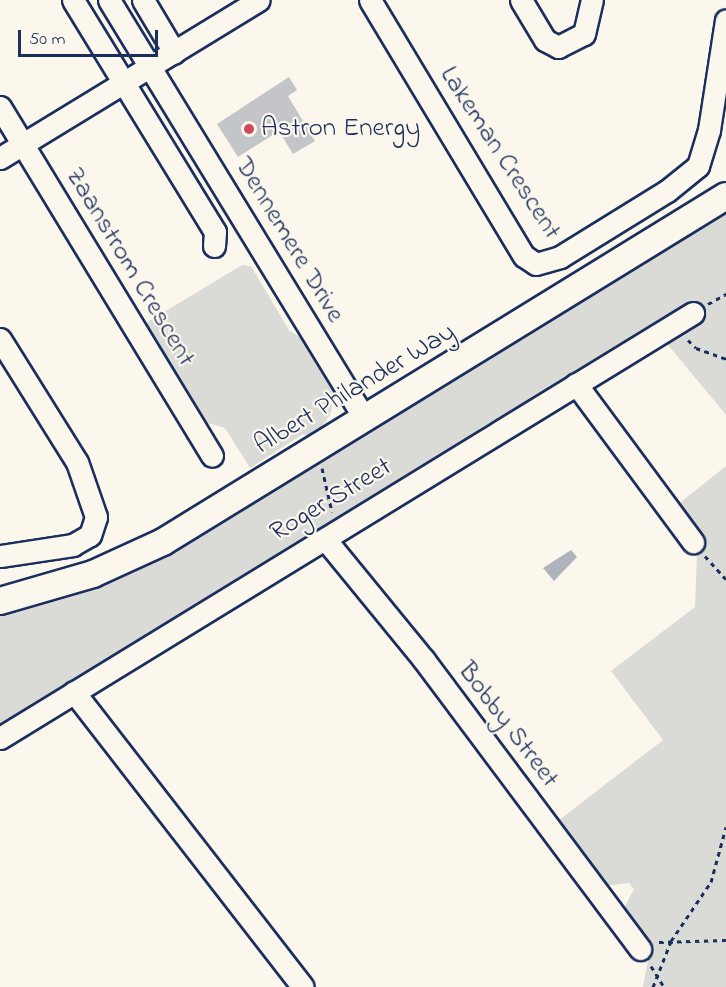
<!DOCTYPE html>
<html>
<head>
<meta charset="utf-8">
<style>
  body { margin:0 }
  #map { position:relative; width:726px; height:987px; overflow:hidden; background:#fbf7ec; font-family:"Indie Flower",sans-serif }
  div>[style] { position:absolute }
  .green>* { inset:0; background:#dadad7 }
  .water>* { inset:0; background:#afb3bb }
  .building>* { inset:0; background:#c3c5c9 }
  .path>* { height:3px; margin-top:-1.5px; transform-origin:0; background:repeating-linear-gradient(90deg,#1b2f5e 0 4.5px,transparent 0 9px) }
  .roads { filter:drop-shadow(2px 0 #1b2f5e) drop-shadow(-2px 0 #1b2f5e) drop-shadow(0 2px #1b2f5e) drop-shadow(0 -2px #1b2f5e) }
  .minor>* { height:21px; margin:-10.5px; padding:0 10.5px; transform-origin:10.5px; border-radius:10.5px; background:#fbf7ec }
  .tertiary>* { height:26px; margin:-13px; padding:0 13px; transform-origin:13px; border-radius:13px; background:#fbf7ec }
  .dots>* { width:16px; height:16px; translate:-50% -50%; box-sizing:border-box; border:3px solid #fbf7ec; border-radius:50% }
  span { translate:-50% -50%; white-space:nowrap; text-align:center; line-height:1.15; -webkit-text-stroke:4.5px #fbf7ec; paint-order:stroke }
  .poi-label { font-size:27px; color:#1b2f5e }
  .left { translate:0 -50%; text-align:left }
  .street-label { font-size:27px; color:#1b2f5e }
  .scale { position:absolute; left:18px; top:30px; width:140px; height:27px; box-sizing:border-box; border:3px solid #1b2f5e; border-top:0; padding-left:8px; font-size:18px; line-height:21px; white-space:nowrap; color:#1b2f5e; -webkit-text-stroke:4px #fbf7ec; paint-order:stroke }
</style>
</head>
<body>
<div id="map">
  <div class="green">
    <i style="clip-path:polygon(726px 206px,726px 415px,664px 340px,692px 304px,0 724px,0 613px,88px 588px)"></i>
    <i style="clip-path:polygon(242px 265px,251px 266px,289px 330px,304px 340px,331px 383px,334px 398px,330px 415px,318px 432px,310px 438px,303px 434px,250px 468px,225px 428px,201px 421px,141px 326px)"></i>
    <i style="clip-path:polygon(726px 466px,726px 987px,643px 987px,650px 949px,623px 910px,634px 889px,629px 883px,603px 886px,554px 824px,663px 740px,611px 671px,695px 607px,697px 555px,666px 514px)"></i>
  </div>
  <div class="water">
    <i style="clip-path:polygon(571px 550px,577px 557px,554px 581px,543px 568px)"></i>
  </div>
  <div class="building">
    <i style="clip-path:polygon(289px 77px,297px 90px,288px 96px,315px 141px,293px 154px,279px 131px,238px 157px,217px 124px)"></i>
  </div>
  <div class="path">
    <i style="left:708px;top:304px;width:21px;rotate:-29deg"></i>
    <i style="left:688px;top:340px;width:11px;rotate:45deg"></i>
    <i style="left:696px;top:348px;width:32px;rotate:20deg"></i>
    <i style="left:322px;top:468px;width:45px;rotate:77.2deg"></i>
    <i style="left:705px;top:556px;width:31px;rotate:48deg"></i>
    <i style="left:659px;top:942px;width:67px;rotate:-1.7deg"></i>
    <i style="left:651px;top:966px;width:25px;rotate:58deg"></i>
    <i style="left:653px;top:987px;width:49px;rotate:-68.6deg"></i>
    <i style="left:671px;top:941px;width:71px;rotate:-55.9deg"></i>
    <i style="left:711px;top:882px;width:57px;rotate:-74.7deg"></i>
  </div>
  <div class="roads">
    <div class="minor">
      <i style="left:73px;top:0;width:272px;rotate:58.5deg"></i>
      <i style="left:215px;top:232px;width:14px;rotate:94deg"></i>
      <i style="left:109px;top:0;width:490px;rotate:58.6deg"></i>
      <i style="left:143px;top:0;width:61px;rotate:59.2deg"></i>
      <i style="left:370px;top:0;width:299px;rotate:59deg"></i>
      <i style="left:524px;top:256px;width:14px;rotate:34deg"></i>
      <i style="left:536px;top:264px;width:25px;rotate:-16deg"></i>
      <i style="left:560px;top:257px;width:126px;rotate:-31.7deg"></i>
      <i style="left:667px;top:191px;width:40px;rotate:-39deg"></i>
      <i style="left:698px;top:166px;width:38px;rotate:-73deg"></i>
      <i style="left:709px;top:130px;width:111px;rotate:-81.2deg"></i>
      <i style="left:521px;top:0;width:47px;rotate:59deg"></i>
      <i style="left:545px;top:40px;width:15px;rotate:28deg"></i>
      <i style="left:558px;top:47px;width:29px;rotate:-27deg"></i>
      <i style="left:584px;top:34px;width:35px;rotate:-77deg"></i>
      <i style="left:0;top:107px;width:408px;rotate:58.7deg"></i>
      <i style="left:0;top:158px;width:303px;rotate:-31.4deg"></i>
      <i style="left:0;top:339px;width:145px;rotate:58deg"></i>
      <i style="left:77px;top:462px;width:58px;rotate:70.9deg"></i>
      <i style="left:96px;top:517px;width:19px;rotate:108deg"></i>
      <i style="left:90px;top:535px;width:20px;rotate:150deg"></i>
      <i style="left:73px;top:545px;width:74px;rotate:171.4deg"></i>
      <i style="left:576px;top:384px;width:197px;rotate:53.5deg"></i>
      <i style="left:325px;top:539px;width:156px;rotate:50.7deg"></i>
      <i style="left:424px;top:660px;width:361px;rotate:53.2deg"></i>
      <i style="left:74px;top:692px;width:373px;rotate:52.2deg"></i>
      <i style="left:0;top:738px;width:813px;rotate:-31.52deg"></i>
    </div>
    <div class="tertiary">
      <i style="left:0;top:601px;width:97px;rotate:-16.2deg"></i>
      <i style="left:93px;top:574px;width:77px;rotate:-24.6deg"></i>
      <i style="left:163px;top:542px;width:661px;rotate:-31.57deg"></i>
    </div>
  </div>
  <div class="dots">
    <i style="left:249px;top:129px;background:#d1495b"></i>
  </div>
  <div class="poi-label">
    <span class="left" style="left:261px;top:129px">Astron Energy</span>
  </div>
  <div class="street-label">
    <span style="left:500px;top:153px;rotate:57deg">Lakeman Crescent</span>
    <span style="left:289px;top:240px;rotate:59deg">Dennemere Drive</span>
    <span style="left:130px;top:267px;rotate:59deg">Zaanstrom Crescent</span>
    <span style="left:355px;top:389px;rotate:-31deg">Albert Philander Way</span>
    <span style="left:331px;top:500px;rotate:-31deg">Roger Street</span>
    <span style="left:508px;top:725px;rotate:53deg">Bobby Street</span>
  </div>
  <div class="scale">50 m</div>
</div>
</body>
</html>
